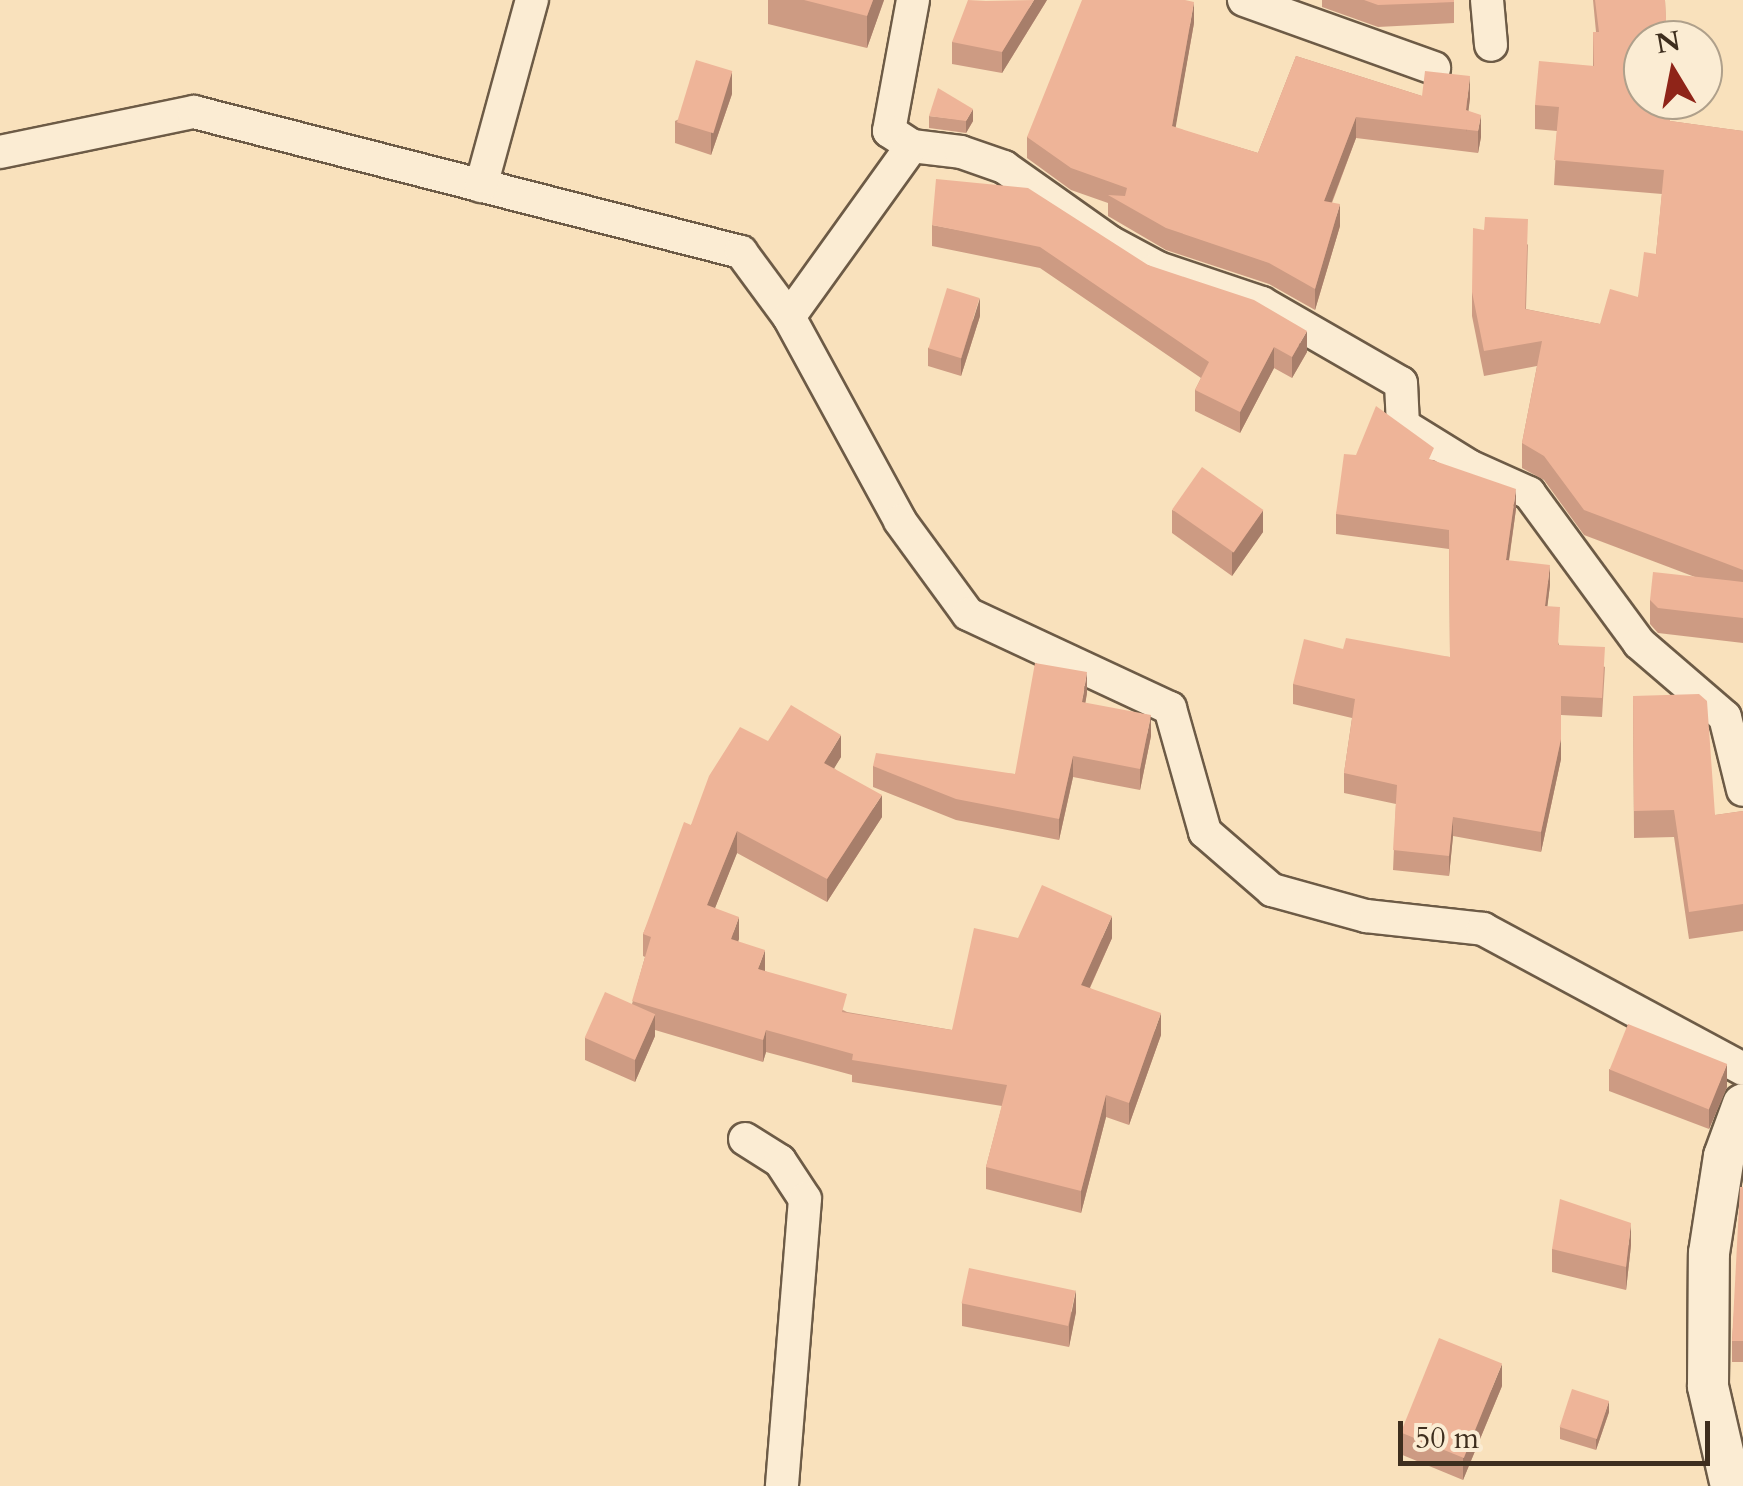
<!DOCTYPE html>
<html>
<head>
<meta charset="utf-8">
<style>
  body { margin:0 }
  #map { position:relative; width:1743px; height:1486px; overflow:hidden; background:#f9e1bc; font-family:Cardo,serif }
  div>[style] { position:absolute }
  .roads { filter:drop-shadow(2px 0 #6d5b46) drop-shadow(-2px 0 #6d5b46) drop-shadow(0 2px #6d5b46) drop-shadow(0 -2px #6d5b46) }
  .minor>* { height:32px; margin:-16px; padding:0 16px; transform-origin:16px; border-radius:16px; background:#fbecd3 }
  .tertiary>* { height:40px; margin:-20px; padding:0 20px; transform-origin:20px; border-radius:20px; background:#fbecd3 }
  .wall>* { inset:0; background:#cd9b83 }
  .shaded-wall>* { inset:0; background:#a77e6a }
  .building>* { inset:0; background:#eeb498; transform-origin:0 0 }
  span { translate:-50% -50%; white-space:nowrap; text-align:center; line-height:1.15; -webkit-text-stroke:9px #fbecd3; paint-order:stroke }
  .north { position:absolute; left:1623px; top:20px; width:100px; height:100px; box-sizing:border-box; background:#fbecd3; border:2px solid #afa08b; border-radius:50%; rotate:350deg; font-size:28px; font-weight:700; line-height:40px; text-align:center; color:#3e2e1e }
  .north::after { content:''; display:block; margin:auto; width:35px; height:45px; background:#8f2418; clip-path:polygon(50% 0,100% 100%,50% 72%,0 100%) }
  .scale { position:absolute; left:1398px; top:1421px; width:312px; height:45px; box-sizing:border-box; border:5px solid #3e2e1e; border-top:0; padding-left:12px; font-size:30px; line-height:35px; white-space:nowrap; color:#3e2e1e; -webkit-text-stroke:8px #fbecd3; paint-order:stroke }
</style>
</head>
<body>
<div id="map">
  <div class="roads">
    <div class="minor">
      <i style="left:913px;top:0;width:133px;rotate:100.4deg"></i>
      <i style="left:889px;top:131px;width:27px;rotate:33deg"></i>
      <i style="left:912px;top:146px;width:49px;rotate:7deg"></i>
      <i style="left:961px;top:152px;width:46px;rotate:19.2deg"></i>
      <i style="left:1004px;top:167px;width:130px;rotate:35.3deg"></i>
      <i style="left:1110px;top:242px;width:55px;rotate:28.4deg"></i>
      <i style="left:1158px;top:268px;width:110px;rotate:18.6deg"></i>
      <i style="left:1262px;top:303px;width:160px;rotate:29.9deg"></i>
      <i style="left:1401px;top:383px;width:42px;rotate:87.3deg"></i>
      <i style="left:1403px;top:425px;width:78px;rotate:31.8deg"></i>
      <i style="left:1469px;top:466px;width:66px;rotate:24.2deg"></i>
      <i style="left:1529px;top:493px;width:186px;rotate:53.7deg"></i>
      <i style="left:1639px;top:643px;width:113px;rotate:40.7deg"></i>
      <i style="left:1725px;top:717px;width:75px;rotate:76.1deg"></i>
      <i style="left:1244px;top:0;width:202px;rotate:19.7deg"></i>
      <i style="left:1487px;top:0;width:45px;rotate:84.9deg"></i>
      <i style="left:0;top:152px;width:198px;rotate:-11.7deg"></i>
      <i style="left:194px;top:112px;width:565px;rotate:14.36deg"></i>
      <i style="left:741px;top:252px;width:81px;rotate:53.6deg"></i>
      <i style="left:789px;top:317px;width:232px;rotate:61.4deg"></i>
      <i style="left:900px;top:521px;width:115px;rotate:53.8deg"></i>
      <i style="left:968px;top:614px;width:223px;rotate:25deg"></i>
      <i style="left:1170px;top:708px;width:129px;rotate:74.2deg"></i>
      <i style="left:1205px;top:832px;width:89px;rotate:40.9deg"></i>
      <i style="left:1272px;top:890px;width:98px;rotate:15.5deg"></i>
      <i style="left:1366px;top:916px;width:118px;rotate:6.3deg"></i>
      <i style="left:1483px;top:929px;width:295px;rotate:28.3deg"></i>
      <i style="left:481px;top:186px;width:193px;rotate:-74.7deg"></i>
      <i style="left:789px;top:317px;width:211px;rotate:-54.3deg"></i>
      <i style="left:745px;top:1139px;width:41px;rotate:32.2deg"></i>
      <i style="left:780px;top:1161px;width:45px;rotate:56.7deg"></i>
      <i style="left:805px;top:1199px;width:288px;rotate:94.6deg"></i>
    </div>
    <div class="tertiary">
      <i style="left:1731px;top:1486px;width:103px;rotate:-103deg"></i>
      <i style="left:1708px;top:1386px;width:133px;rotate:-89.6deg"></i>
      <i style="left:1709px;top:1253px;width:98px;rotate:-81.2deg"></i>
      <i style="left:1724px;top:1156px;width:55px;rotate:-69.9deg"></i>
    </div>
  </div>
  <div class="wall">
    <i style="clip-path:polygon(768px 0,884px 0,867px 48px,768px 24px)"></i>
    <i style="clip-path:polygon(1047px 0,1002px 73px,952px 64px,952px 42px)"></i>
    <i style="clip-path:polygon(1322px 0,1454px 0,1454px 23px,1378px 27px,1322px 7px)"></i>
    <i style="clip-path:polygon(1593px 0,1665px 0,1670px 121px,1743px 131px,1743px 643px,1658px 633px,1650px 624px,1650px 600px,1695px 577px,1584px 535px,1544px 480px,1522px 468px,1522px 443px,1537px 366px,1484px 376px,1472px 316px,1472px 292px,1528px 244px,1526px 309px,1600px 324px,1638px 297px,1656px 254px,1662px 194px,1554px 185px,1557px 131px,1535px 129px,1535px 105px,1593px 66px,1593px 32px,1596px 32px)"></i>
    <i style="clip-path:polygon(1194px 23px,1175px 128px,1258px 153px,1296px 56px,1422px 96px,1470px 98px,1468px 111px,1481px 137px,1478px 153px,1356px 138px,1332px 203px,1340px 226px,1315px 310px,1269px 284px,1166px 250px,1108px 216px,1108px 203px,1071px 190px,1027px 158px,1027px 137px)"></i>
    <i style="clip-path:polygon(732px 94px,711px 155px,675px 143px,675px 121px)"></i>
    <i style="clip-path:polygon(929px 116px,973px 121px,966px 133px,929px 128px)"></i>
    <i style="clip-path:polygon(932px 225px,1148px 265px,1307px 352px,1292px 378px,1274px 368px,1240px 433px,1195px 411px,1195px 390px,1201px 378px,1040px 268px,932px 246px)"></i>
    <i style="clip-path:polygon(980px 316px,961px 376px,928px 366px,928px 348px)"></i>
    <i style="clip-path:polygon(1356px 455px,1434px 460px,1516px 509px,1509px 561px,1550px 585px,1547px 607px,1559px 645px,1605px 667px,1602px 717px,1561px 715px,1561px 759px,1541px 852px,1453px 836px,1449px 876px,1393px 870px,1396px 804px,1344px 793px,1344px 773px,1352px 718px,1293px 704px,1293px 684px,1343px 649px,1450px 657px,1449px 549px,1336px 534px,1336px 514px)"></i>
    <i style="clip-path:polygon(1172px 510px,1263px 532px,1232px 576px,1172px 533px)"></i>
    <i style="clip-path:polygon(1087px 693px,1085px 703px,1151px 736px,1140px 790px,1073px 777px,1059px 840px,956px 820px,873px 787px,873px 766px,1015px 774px)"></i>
    <i style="clip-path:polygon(1633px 696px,1715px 815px,1743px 811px,1743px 931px,1689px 939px,1674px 837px,1634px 838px)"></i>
    <i style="clip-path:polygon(768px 741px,841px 757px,834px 768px,882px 817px,827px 902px,737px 853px,715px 908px,739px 939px,738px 941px,765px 971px,847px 1012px,952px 1030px,1018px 938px,1112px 938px,1090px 988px,1161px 1035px,1129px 1125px,1106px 1117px,1081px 1213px,986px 1189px,986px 1167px,1002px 1106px,852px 1082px,852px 1075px,766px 1052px,763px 1062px,655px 1030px,655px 1036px,635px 1082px,585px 1060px,585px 1038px,632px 1004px,645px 957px,643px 956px,643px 934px,691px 825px)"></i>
    <i style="clip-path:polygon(1609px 1069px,1727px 1087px,1709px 1129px,1609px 1091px)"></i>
    <i style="clip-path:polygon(1743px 1187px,1743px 1362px,1732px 1362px,1732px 1341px)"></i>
    <i style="clip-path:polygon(1631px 1245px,1626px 1290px,1552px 1272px,1552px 1249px)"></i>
    <i style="clip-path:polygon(962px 1303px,1076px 1312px,1069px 1347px,962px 1326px)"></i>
    <i style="clip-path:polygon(1502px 1386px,1463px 1480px,1400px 1454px,1400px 1432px)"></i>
    <i style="clip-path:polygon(1609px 1412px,1596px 1450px,1560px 1439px,1560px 1427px)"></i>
  </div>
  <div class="shaded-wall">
    <i style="clip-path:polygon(873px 0,884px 0,867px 48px,867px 16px)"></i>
    <i style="clip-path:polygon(1034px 0,1047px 0,1002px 73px,1002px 52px)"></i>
    <i style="clip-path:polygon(1194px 2px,1194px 23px,1172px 148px,1172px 126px)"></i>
    <i style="clip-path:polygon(732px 71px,732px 94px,711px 155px,711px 132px)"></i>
    <i style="clip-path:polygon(1470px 76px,1470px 98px,1466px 132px,1466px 110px)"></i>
    <i style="clip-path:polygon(973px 109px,973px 121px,966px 133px,966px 121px)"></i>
    <i style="clip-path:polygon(1481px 115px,1481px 137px,1478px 153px,1478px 131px)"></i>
    <i style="clip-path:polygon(1356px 117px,1356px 138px,1324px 222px,1324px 201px)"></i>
    <i style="clip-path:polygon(1340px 204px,1340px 226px,1315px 310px,1315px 289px)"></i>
    <i style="clip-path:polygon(980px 298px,980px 316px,961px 376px,961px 359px)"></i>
    <i style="clip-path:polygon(1307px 331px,1307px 352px,1292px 378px,1292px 357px)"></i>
    <i style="clip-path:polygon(1274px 347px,1274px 368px,1240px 433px,1240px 412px)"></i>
    <i style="clip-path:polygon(1516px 489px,1516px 509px,1506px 580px,1506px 560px)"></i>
    <i style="clip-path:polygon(1263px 510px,1263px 532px,1232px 576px,1232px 553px)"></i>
    <i style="clip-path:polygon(1550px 565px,1550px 585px,1545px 626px,1545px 606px)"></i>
    <i style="clip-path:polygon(1087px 672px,1087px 693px,1082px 723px,1082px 702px)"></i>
    <i style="clip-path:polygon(1151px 715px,1151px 736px,1140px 790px,1140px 769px)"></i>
    <i style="clip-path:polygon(841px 735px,841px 757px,824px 785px,824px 763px)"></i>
    <i style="clip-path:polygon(1561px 739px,1561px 759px,1541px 852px,1541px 832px)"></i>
    <i style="clip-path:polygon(1073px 756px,1073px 777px,1059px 840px,1059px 819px)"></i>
    <i style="clip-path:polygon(882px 795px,882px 817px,827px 902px,827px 879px)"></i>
    <i style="clip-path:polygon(1453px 817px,1453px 836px,1449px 876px,1449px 856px)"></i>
    <i style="clip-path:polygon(737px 831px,737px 853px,707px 928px,707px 905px)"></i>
    <i style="clip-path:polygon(1112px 916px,1112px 938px,1081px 1007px,1081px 985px)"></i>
    <i style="clip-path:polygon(739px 917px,739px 939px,731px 961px,731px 939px)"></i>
    <i style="clip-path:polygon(765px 950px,765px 973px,758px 969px)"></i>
    <i style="clip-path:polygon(1161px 1013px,1161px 1035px,1129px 1125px,1129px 1103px)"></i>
    <i style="clip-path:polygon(655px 1014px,655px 1036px,635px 1082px,635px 1060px)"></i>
    <i style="clip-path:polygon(766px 1030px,766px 1052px,763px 1062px,763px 1040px)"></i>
    <i style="clip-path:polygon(1727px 1064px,1727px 1087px,1709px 1129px,1709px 1107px)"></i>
    <i style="clip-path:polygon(1106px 1095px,1106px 1117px,1081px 1213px,1081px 1191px)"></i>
    <i style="clip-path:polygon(1631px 1223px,1631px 1245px,1626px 1290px,1626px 1267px)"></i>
    <i style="clip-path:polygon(1076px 1290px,1076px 1312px,1069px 1347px,1069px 1325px)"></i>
    <i style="clip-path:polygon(1502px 1364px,1502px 1386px,1463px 1480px,1463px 1458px)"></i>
    <i style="clip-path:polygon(1609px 1401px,1609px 1412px,1596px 1450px,1596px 1439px)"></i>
  </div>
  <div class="building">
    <i style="clip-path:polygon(804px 0,873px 0,867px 16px)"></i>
    <i style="clip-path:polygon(968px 0,986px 1px,1034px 0,1002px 52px,952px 42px)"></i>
    <i style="clip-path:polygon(1082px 0,1185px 0,1194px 2px,1172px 126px,1258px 153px,1296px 56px,1422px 96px,1425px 71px,1470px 76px,1466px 110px,1481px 115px,1478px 131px,1356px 117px,1324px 201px,1340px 204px,1315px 289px,1269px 263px,1166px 228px,1108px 195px,1125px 196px,1127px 188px,1071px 168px,1027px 137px)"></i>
    <i style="clip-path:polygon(1364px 0,1454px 0,1454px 2px,1378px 5px)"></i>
    <i style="clip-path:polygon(1595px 0,1665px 0,1667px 40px,1643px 40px,1643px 100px,1669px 100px,1670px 121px,1743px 131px,1743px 570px,1584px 510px,1544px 456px,1522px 443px,1542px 341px,1484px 351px,1472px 292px,1473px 228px,1484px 230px,1485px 217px,1528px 219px,1525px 309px,1600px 324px,1610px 289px,1638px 297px,1644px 252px,1656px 254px,1664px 170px,1554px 160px,1559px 107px,1535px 105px,1539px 61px,1594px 66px,1593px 32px,1599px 32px)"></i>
    <i style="left:696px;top:60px;width:38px;height:65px;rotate:17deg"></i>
    <i style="clip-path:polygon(938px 88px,973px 109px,966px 121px,929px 116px)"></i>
    <i style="clip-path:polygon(936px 179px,1028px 188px,1148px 265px,1254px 300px,1307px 331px,1292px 357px,1274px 347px,1240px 412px,1195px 390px,1209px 362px,1040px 247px,932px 225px)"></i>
    <i style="left:947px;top:288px;width:34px;height:63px;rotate:17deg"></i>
    <i style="clip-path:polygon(1376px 406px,1434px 448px,1429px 459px,1516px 489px,1506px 560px,1550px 565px,1545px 606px,1560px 607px,1558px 645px,1605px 647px,1602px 698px,1561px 696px,1561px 739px,1541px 832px,1453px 817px,1449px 856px,1393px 850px,1397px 785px,1344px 773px,1355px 699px,1293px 684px,1304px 639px,1343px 649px,1346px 638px,1450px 657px,1449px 530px,1336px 514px,1344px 454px,1356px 455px)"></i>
    <i style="left:1202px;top:467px;width:75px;height:52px;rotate:35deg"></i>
    <i style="clip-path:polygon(1653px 572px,1743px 582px,1743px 618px,1658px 608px,1650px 600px)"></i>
    <i style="clip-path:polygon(1035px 663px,1087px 672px,1082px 702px,1151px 715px,1140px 769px,1073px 756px,1059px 819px,956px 799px,873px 766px,876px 753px,1015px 774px)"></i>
    <i style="clip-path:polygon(1699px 694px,1707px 701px,1715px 815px,1743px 811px,1743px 904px,1689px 912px,1674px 810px,1634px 811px,1633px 696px)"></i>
    <i style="clip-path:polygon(791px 705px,841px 735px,824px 763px,882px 795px,827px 879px,737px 831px,707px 905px,739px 917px,731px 939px,765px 950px,758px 969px,847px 994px,842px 1012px,952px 1030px,974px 928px,1018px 938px,1042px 885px,1112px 916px,1081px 985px,1161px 1013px,1129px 1103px,1106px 1095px,1081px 1191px,986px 1167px,1007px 1085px,852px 1060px,853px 1054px,766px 1030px,763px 1040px,632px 1001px,651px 937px,643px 934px,684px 822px,691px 825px,709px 776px,740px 727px,768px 741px)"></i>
    <i style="left:605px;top:992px;width:55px;height:50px;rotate:24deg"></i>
    <i style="left:1628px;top:1024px;width:107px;height:49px;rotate:22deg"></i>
    <i style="clip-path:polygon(1740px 1187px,1743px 1187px,1743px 1341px,1732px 1341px)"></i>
    <i style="clip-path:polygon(1560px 1199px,1631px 1223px,1626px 1267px,1552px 1249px)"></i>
    <i style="left:969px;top:1268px;width:109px;height:36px;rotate:12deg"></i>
    <i style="left:1439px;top:1338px;width:68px;height:102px;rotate:22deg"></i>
    <i style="left:1572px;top:1389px;width:39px;height:40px;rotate:18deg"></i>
  </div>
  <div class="north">N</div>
  <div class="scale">50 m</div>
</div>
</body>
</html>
